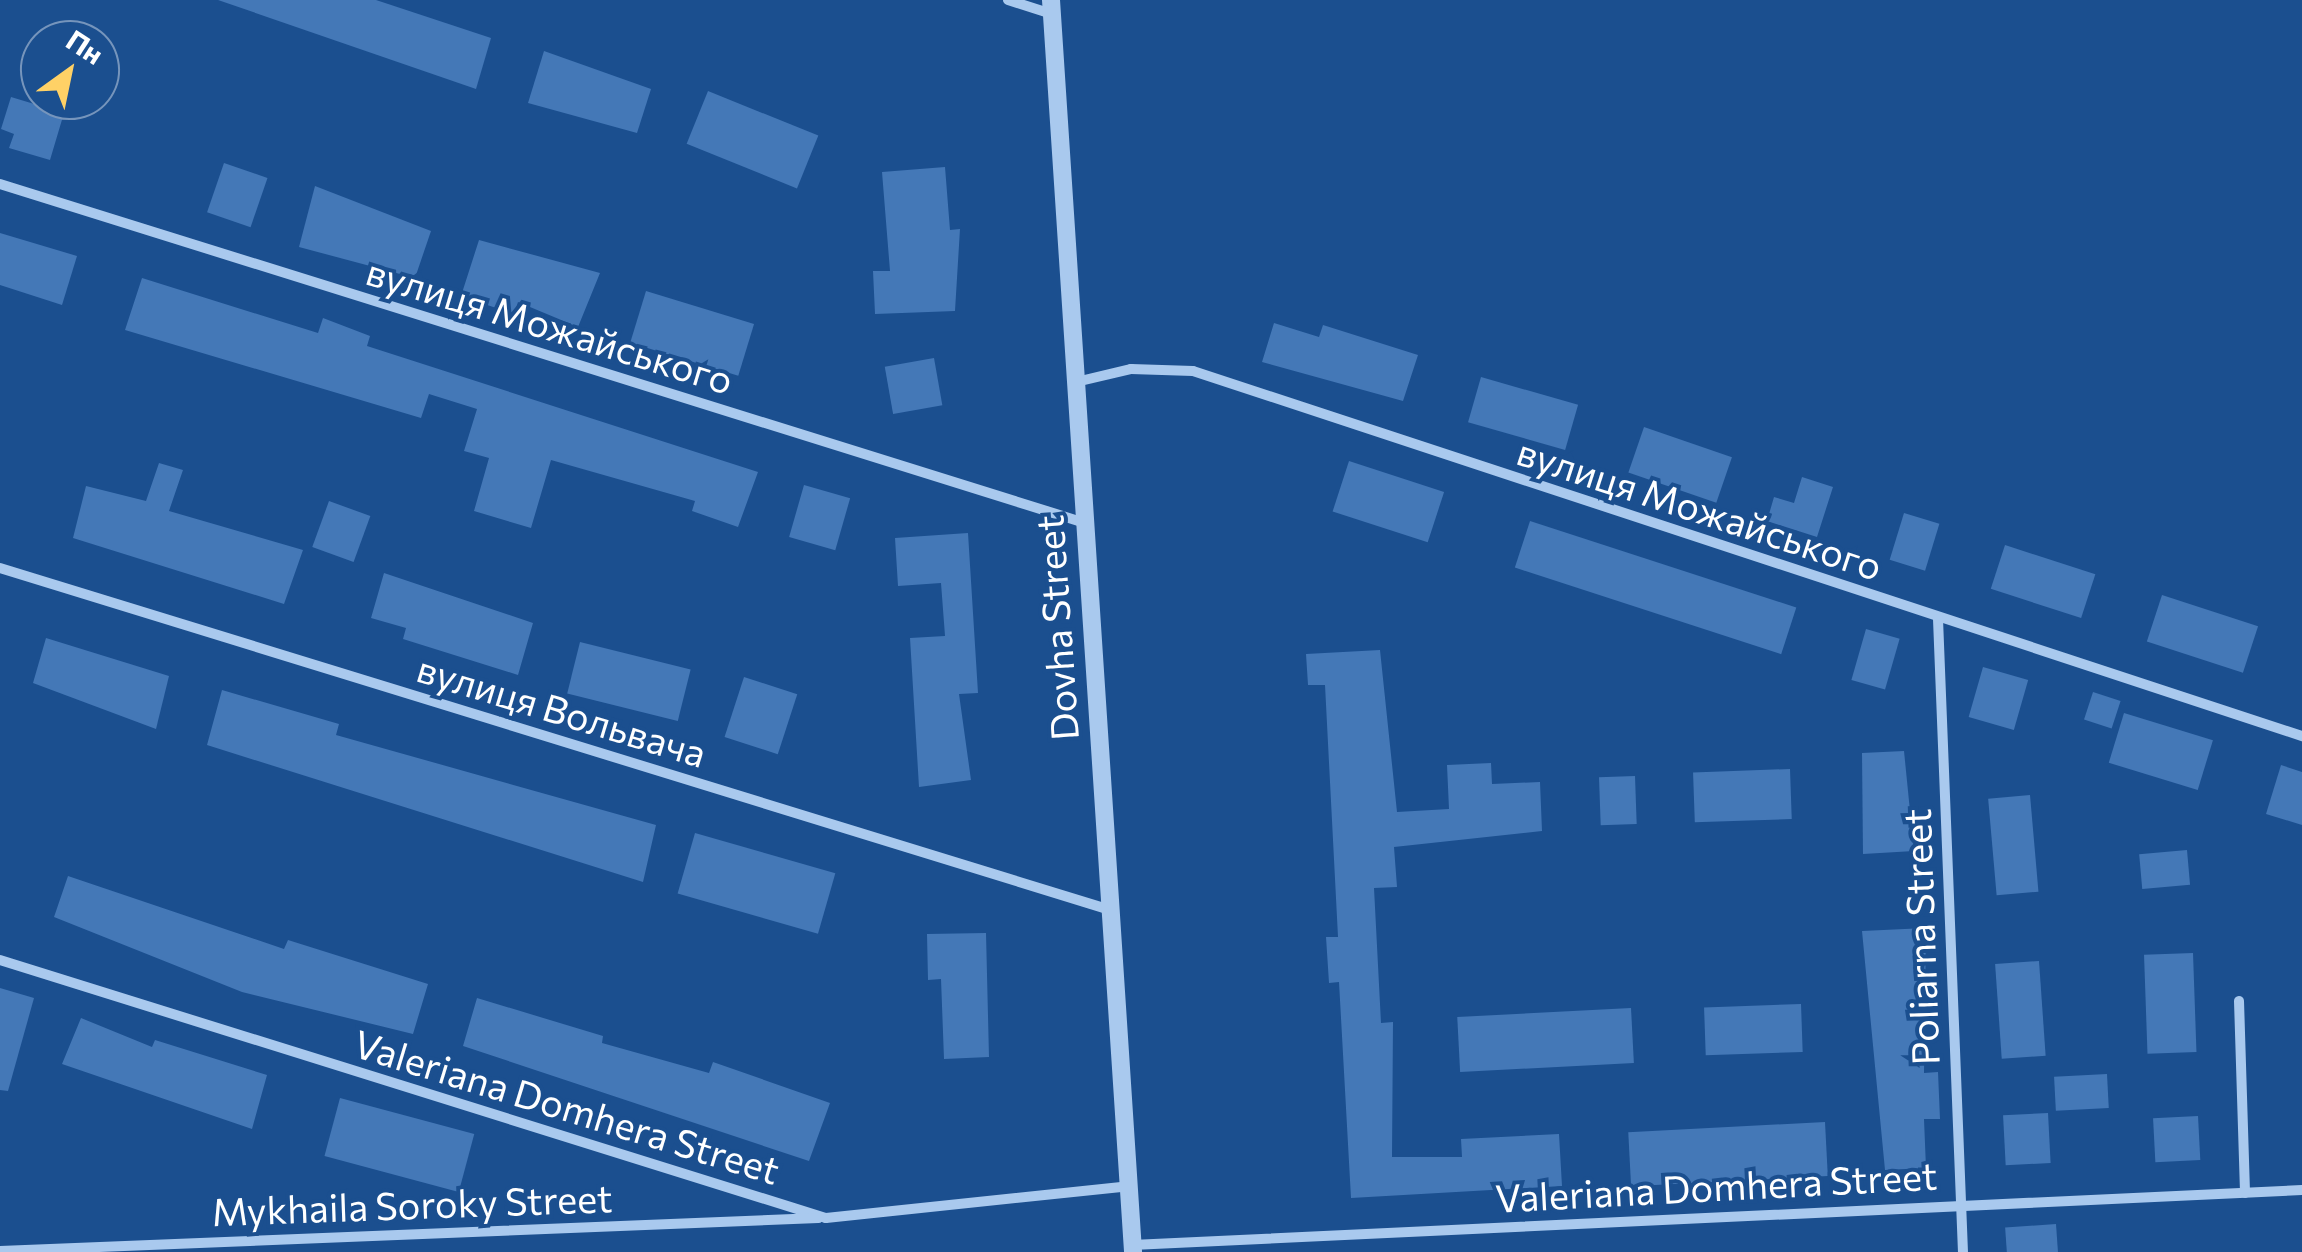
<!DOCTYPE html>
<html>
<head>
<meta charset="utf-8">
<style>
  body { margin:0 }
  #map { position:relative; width:2302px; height:1252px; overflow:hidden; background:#1b4f8f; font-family:Commissioner,sans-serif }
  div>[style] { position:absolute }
  .building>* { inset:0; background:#4478b7; transform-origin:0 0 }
  .minor>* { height:10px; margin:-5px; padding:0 5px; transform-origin:5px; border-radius:5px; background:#a9c9ee }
  .tertiary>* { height:18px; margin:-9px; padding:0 9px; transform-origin:9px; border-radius:9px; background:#a9c9ee }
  span { translate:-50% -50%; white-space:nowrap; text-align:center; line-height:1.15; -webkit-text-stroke:8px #1b4f8f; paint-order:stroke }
  .street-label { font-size:38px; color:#fff }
  .north { position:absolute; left:20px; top:20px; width:100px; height:100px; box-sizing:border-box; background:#1b4f8f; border:2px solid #7695bc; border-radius:50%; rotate:33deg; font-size:28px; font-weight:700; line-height:40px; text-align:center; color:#fff }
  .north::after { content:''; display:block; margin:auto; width:35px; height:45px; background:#ffd166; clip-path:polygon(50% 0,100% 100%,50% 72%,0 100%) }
</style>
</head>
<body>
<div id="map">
  <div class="building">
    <i style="clip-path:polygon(218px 0,376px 0,491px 38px,476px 89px)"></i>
    <i style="clip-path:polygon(544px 51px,651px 89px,637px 133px,528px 103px)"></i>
    <i style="left:708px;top:91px;width:119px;height:57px;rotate:22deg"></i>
    <i style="clip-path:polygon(11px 97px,64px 113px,50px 160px,9px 148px,14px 134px,1px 129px)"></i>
    <i style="left:224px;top:163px;width:46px;height:52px;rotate:19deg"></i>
    <i style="clip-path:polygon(945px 167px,950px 230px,960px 229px,955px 311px,875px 314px,873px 271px,890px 271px,882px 172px)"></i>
    <i style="clip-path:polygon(315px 186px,431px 231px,415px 278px,299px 247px)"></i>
    <i style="clip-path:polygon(0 233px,77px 256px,62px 305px,0 285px)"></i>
    <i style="clip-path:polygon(479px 240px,600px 273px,578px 327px,518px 302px,514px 314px,461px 296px)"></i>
    <i style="clip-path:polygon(142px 278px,318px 333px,323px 318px,370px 336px,367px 346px,758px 472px,738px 527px,692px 511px,695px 501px,551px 460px,531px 528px,474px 511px,489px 458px,464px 451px,477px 409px,429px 394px,421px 418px,125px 330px)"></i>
    <i style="left:646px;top:291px;width:113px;height:54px;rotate:17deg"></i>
    <i style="clip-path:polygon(1274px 323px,1319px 337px,1323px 325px,1418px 355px,1403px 401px,1262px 362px)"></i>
    <i style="left:934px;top:358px;width:48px;height:50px;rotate:80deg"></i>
    <i style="left:1481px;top:377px;width:101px;height:47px;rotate:16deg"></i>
    <i style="left:1644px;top:427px;width:93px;height:48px;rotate:19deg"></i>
    <i style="left:1349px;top:461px;width:100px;height:53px;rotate:18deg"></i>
    <i style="clip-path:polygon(159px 463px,183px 470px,169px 511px,303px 550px,284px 604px,73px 538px,86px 486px,146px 501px)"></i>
    <i style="clip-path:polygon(1802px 477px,1833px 487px,1817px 537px,1767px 521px,1774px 497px,1794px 503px)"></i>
    <i style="left:804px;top:485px;width:48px;height:54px;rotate:16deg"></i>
    <i style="left:329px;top:501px;width:44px;height:49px;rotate:20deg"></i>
    <i style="left:1904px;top:513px;width:37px;height:49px;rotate:17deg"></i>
    <i style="left:1530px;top:521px;width:280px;height:49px;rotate:18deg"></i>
    <i style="clip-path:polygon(968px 533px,978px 693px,959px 694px,971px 780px,919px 787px,910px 638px,945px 636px,941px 583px,898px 586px,895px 538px)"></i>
    <i style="left:2005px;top:545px;width:95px;height:46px;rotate:18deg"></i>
    <i style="clip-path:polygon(384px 573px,533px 623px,518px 675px,403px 639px,406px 628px,371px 618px)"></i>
    <i style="left:2162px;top:595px;width:101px;height:49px;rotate:18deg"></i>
    <i style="left:1866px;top:629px;width:35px;height:53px;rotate:16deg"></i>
    <i style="clip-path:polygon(46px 638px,169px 676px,156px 729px,33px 683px)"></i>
    <i style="left:580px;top:642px;width:114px;height:53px;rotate:14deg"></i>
    <i style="clip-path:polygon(1380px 650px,1397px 812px,1449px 809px,1447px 765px,1491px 763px,1492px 784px,1540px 782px,1542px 831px,1394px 847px,1397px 887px,1374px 888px,1381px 1023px,1393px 1022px,1392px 1157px,1462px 1157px,1461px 1139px,1559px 1134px,1562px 1186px,1351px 1198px,1339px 982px,1329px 983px,1326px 937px,1338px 937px,1325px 685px,1308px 685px,1306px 654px)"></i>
    <i style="left:1983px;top:667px;width:47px;height:52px;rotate:16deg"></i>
    <i style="left:744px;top:677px;width:56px;height:63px;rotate:18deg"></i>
    <i style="clip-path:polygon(222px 690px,339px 724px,336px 735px,656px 825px,643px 882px,207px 745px)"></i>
    <i style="left:2093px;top:692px;width:29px;height:29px;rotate:18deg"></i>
    <i style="left:2124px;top:713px;width:93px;height:52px;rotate:17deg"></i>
    <i style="clip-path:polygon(1904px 751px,1914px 851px,1863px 854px,1862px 753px)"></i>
    <i style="clip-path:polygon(2281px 765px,2302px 772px,2302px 825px,2266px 814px)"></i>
    <i style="left:1790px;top:769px;width:50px;height:97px;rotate:88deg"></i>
    <i style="left:1635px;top:776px;width:48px;height:36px;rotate:88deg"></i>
    <i style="left:2030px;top:795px;width:97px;height:42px;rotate:85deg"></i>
    <i style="left:695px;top:833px;width:146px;height:63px;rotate:16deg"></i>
    <i style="left:2187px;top:850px;width:35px;height:48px;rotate:85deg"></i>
    <i style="clip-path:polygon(68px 876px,284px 949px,288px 940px,428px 984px,413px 1034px,242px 992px,54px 917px)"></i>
    <i style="clip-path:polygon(1926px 928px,1924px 1073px,1938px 1072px,1940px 1119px,1924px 1119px,1926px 1168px,1885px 1170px,1862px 931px)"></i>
    <i style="clip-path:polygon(986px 933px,989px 1057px,944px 1059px,941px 979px,928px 980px,927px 934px)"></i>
    <i style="left:2193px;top:953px;width:99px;height:49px;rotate:88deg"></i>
    <i style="left:2039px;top:961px;width:95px;height:44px;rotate:86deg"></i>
    <i style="clip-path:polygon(0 988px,34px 998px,8px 1091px,0 1090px)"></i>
    <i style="clip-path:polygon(477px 998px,603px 1036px,602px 1043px,709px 1073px,713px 1062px,830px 1103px,809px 1161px,463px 1046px)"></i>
    <i style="left:1801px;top:1004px;width:48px;height:97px;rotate:88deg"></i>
    <i style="left:1631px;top:1008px;width:55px;height:174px;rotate:87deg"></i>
    <i style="clip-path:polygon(81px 1018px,152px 1047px,155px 1040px,267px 1075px,252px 1129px,62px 1064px)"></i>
    <i style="left:2107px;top:1074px;width:34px;height:53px;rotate:87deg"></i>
    <i style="left:340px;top:1098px;width:139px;height:60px;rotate:15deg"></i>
    <i style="left:2048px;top:1113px;width:50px;height:45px;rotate:87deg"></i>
    <i style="left:2198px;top:1116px;width:44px;height:45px;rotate:87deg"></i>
    <i style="left:1825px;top:1122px;width:54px;height:197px;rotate:87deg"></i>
    <i style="left:2056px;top:1224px;width:28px;height:51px;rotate:86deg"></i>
  </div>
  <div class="minor">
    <i style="left:1008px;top:0;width:46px;rotate:17.7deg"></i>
    <i style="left:0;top:184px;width:1134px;rotate:17.35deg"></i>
    <i style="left:1076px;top:382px;width:57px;rotate:-13.3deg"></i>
    <i style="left:1131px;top:369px;width:62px;rotate:1.8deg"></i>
    <i style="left:1193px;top:371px;width:1168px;rotate:18.22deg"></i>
    <i style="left:0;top:568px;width:1158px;rotate:17.12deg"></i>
    <i style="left:1938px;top:619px;width:633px;rotate:87.74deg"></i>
    <i style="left:0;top:960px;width:865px;rotate:17.35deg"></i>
    <i style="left:826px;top:1218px;width:304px;rotate:-6deg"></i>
    <i style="left:2239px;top:1001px;width:192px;rotate:88.2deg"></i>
    <i style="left:1132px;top:1245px;width:1171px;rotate:-2.69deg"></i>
    <i style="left:0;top:1251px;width:819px;rotate:-2.31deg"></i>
  </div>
  <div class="tertiary">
    <i style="left:1051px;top:0;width:1255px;rotate:86.25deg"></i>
  </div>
  <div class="street-label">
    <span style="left:550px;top:325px;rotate:17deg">вулиця Можайського</span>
    <span style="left:1700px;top:508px;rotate:18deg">вулиця Можайського</span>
    <span style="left:1056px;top:628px;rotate:-94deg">Dovha Street</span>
    <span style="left:562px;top:710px;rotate:17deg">вулиця Вольвача</span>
    <span style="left:1920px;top:937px;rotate:-92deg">Poliarna Street</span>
    <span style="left:567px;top:1106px;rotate:17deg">Valeriana Domhera Street</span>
    <span style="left:1716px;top:1186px;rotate:-3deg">Valeriana Domhera Street</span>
    <span style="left:412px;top:1204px;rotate:-2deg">Mykhaila Soroky Street</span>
  </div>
  <div class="north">Пн</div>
</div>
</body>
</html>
